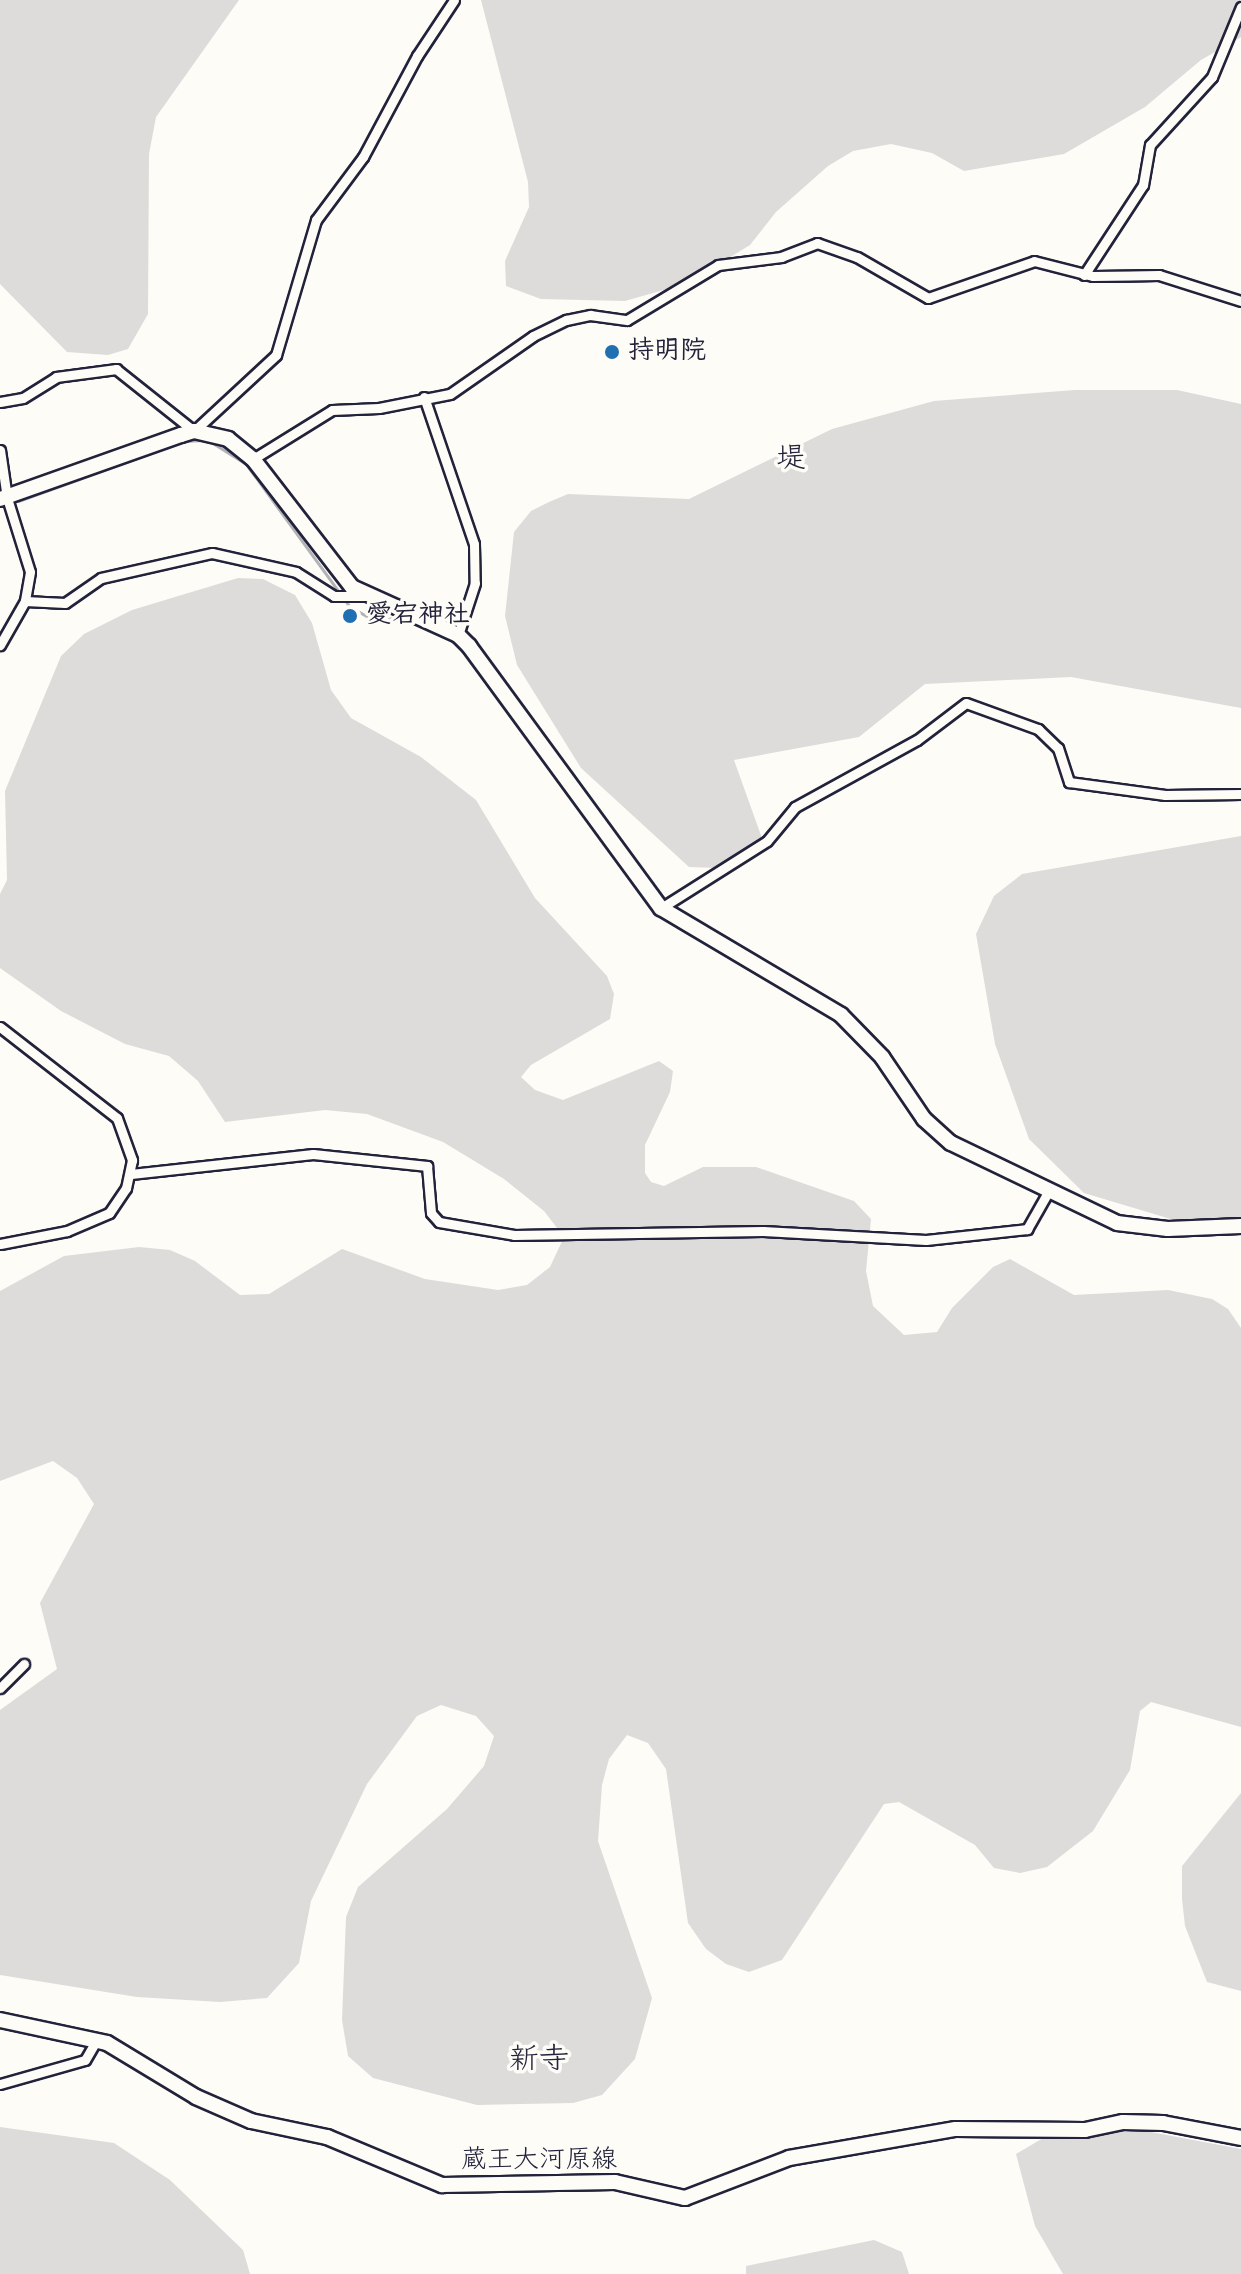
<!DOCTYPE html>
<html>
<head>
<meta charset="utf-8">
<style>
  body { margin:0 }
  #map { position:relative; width:1241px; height:2274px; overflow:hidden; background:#fdfcf7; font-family:Mynerve,"Klee One",sans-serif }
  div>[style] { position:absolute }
  .green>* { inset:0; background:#dddcdb }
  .stream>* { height:3px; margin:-1.5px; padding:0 1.5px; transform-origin:1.5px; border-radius:1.5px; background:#b2b2b7 }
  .roads { filter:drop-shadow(2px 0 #22223b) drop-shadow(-2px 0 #22223b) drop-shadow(0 2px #22223b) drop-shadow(0 -2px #22223b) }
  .street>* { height:9px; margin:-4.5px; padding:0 4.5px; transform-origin:4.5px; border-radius:4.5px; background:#fdfcf7 }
  .secondary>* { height:14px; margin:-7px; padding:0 7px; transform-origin:7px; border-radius:7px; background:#fdfcf7 }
  .dots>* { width:22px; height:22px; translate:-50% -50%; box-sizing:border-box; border:4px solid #fdfcf7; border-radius:50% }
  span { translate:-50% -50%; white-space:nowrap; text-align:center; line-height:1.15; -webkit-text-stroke:7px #fdfcf7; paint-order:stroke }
  .poi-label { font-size:26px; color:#22223b; font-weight:700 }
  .left { translate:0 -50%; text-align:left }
  .street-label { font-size:26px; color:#22223b }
  .quarter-label { font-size:30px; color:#22223b }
</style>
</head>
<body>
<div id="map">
  <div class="green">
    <i style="clip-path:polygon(0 0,239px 0,156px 117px,149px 154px,148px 314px,128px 349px,108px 355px,67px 352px,0 284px)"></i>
    <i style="clip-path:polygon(481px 0,1241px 0,1241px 37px,1201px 60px,1145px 107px,1064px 154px,964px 171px,932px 153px,891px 144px,853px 151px,828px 166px,776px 212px,750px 245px,688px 283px,625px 301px,541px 299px,506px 286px,505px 261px,529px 207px,528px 182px)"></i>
    <i style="clip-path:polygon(1075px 390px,1177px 390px,1241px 404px,1241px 708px,1071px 677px,925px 684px,859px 737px,734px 760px,763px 841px,718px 868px,689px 867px,581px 768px,517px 665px,505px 616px,514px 532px,531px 511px,549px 502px,568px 494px,689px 499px,832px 429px,934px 401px)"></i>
    <i style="clip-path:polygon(238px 578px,263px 579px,295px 595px,312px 623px,331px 690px,351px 718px,421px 757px,476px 800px,535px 898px,607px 976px,614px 994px,610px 1019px,531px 1065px,521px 1077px,535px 1090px,563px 1100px,659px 1061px,673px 1071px,670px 1092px,645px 1145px,645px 1173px,651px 1182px,664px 1186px,703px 1167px,756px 1167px,854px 1201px,871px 1219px,866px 1271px,873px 1306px,904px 1335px,937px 1332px,952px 1308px,993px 1267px,1010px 1259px,1074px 1295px,1168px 1290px,1212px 1299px,1228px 1309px,1241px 1328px,1241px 1727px,1151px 1702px,1140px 1711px,1130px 1770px,1093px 1831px,1047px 1867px,1020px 1873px,994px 1868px,975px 1845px,899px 1802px,884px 1804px,782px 1960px,749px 1972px,726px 1964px,706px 1949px,688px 1923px,666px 1769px,648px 1743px,627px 1735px,609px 1759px,602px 1785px,598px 1841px,652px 1998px,635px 2059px,602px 2095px,573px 2103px,477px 2105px,373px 2078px,348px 2056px,342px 2020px,346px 1917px,358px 1887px,447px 1809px,484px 1766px,494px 1736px,476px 1716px,441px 1705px,417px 1716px,367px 1784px,311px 1901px,299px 1963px,267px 1998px,220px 2002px,137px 1997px,0 1975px,0 1710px,57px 1669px,40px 1603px,94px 1504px,77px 1478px,53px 1461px,0 1481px,0 1291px,64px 1256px,139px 1247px,170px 1250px,195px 1261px,240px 1295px,269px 1294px,342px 1249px,425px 1279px,498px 1290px,527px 1285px,550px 1267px,564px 1237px,544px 1211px,504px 1179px,443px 1142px,367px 1114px,325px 1110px,225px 1122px,198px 1081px,169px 1056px,125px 1044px,61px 1011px,0 968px,0 894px,7px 880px,5px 791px,61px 656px,84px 634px,132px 610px)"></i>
    <i style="clip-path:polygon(1241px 836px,1241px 1217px,1194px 1226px,1084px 1193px,1029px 1139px,995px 1044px,976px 934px,994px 896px,1022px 874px)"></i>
    <i style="clip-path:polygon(1241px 1793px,1241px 1991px,1207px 1982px,1185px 1926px,1182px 1899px,1182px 1866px)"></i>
    <i style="clip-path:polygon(1067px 2124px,1119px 2126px,1241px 2149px,1241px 2274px,1063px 2274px,1035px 2226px,1016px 2154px)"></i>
    <i style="clip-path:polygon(0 2127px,114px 2143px,170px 2180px,243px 2250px,250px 2274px,0 2274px)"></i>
    <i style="clip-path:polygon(874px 2240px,902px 2252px,909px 2274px,746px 2274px,746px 2266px)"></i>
  </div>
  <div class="stream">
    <i style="left:219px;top:414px;width:48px;rotate:-43.3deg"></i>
    <i style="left:183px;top:441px;width:21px;rotate:-3deg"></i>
    <i style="left:211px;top:442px;width:41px;rotate:32.2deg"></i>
    <i style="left:246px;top:464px;width:175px;rotate:54deg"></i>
    <i style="left:349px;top:606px;width:30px;rotate:30deg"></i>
    <i style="left:375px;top:621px;width:24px;rotate:-9deg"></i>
    <i style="left:18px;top:501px;width:168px;rotate:-19.8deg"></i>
    <i style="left:432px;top:616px;width:19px;rotate:12deg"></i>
  </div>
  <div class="roads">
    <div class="street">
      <i style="left:1084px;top:275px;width:108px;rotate:-56.8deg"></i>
      <i style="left:1143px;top:185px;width:41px;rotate:-80.1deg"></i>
      <i style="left:1150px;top:145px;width:92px;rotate:-47.6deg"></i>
      <i style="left:1212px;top:77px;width:76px;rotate:-67.5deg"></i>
      <i style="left:424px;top:397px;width:155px;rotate:71.2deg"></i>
      <i style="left:474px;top:544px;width:39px;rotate:89deg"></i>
      <i style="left:475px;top:583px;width:55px;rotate:108.1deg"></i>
      <i style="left:0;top:402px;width:23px;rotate:-10deg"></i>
      <i style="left:23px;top:398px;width:39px;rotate:-32deg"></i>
      <i style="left:56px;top:377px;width:61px;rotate:-7.6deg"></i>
      <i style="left:116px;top:369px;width:100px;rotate:38.5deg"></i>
      <i style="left:194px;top:431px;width:112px;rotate:-42.8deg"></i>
      <i style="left:276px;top:355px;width:141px;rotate:-73.5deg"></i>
      <i style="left:316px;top:220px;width:79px;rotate:-53.3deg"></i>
      <i style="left:363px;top:157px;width:115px;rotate:-61.9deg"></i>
      <i style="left:417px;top:56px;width:67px;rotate:-56.5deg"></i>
      <i style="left:0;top:450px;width:49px;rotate:81.7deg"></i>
      <i style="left:7px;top:498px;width:77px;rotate:72.7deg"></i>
      <i style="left:30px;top:572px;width:29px;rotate:100deg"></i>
      <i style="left:25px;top:601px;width:51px;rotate:119.6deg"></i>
      <i style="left:253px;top:459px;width:93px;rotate:-31.8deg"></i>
      <i style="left:332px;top:410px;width:47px;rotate:-2.4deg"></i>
      <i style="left:379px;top:408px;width:72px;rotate:-11.2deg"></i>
      <i style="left:450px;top:394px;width:101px;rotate:-34.9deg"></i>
      <i style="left:533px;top:336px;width:37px;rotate:-26deg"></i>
      <i style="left:566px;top:320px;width:25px;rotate:-12deg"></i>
      <i style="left:590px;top:315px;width:37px;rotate:8deg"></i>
      <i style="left:627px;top:320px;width:106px;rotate:-31.1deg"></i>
      <i style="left:718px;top:265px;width:64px;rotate:-7.2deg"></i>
      <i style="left:781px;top:257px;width:39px;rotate:-21deg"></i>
      <i style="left:817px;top:243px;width:42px;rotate:19.3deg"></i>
      <i style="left:857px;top:257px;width:82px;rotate:30deg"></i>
      <i style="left:928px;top:298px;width:112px;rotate:-19.2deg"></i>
      <i style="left:1034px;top:261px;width:61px;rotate:14.3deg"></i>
      <i style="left:1093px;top:276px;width:66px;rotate:-0.9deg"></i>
      <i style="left:1159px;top:275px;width:86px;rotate:17.6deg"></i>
      <i style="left:25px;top:601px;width:40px;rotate:2.9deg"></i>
      <i style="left:65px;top:603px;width:44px;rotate:-34.8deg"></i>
      <i style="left:101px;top:578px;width:114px;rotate:-12.7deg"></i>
      <i style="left:212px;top:553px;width:86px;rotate:12.7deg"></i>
      <i style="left:296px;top:572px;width:45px;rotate:32.3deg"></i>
      <i style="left:334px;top:596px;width:30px"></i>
      <i style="left:661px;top:908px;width:125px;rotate:-32.3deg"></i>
      <i style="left:767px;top:841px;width:44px;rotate:-50.5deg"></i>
      <i style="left:795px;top:807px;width:139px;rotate:-28.8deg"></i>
      <i style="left:917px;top:740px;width:61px;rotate:-37.1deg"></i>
      <i style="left:966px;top:703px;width:77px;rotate:19.9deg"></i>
      <i style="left:1038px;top:729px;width:28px;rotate:44deg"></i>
      <i style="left:1058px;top:748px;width:36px;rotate:72deg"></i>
      <i style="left:1069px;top:782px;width:97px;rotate:7.7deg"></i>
      <i style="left:1165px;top:795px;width:76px;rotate:-0.8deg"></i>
      <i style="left:0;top:1027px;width:148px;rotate:37.9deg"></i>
      <i style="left:117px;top:1118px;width:45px;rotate:70.3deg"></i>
      <i style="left:132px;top:1160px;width:29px;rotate:102deg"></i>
      <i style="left:126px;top:1188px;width:30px;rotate:124deg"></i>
      <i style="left:109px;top:1213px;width:46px;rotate:156.8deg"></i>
      <i style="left:67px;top:1231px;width:68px;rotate:169deg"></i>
      <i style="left:131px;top:1174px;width:183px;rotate:-6.3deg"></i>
      <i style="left:313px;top:1154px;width:115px;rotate:6deg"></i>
      <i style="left:427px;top:1166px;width:47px;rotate:85.1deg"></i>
      <i style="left:431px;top:1213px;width:12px;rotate:48deg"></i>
      <i style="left:439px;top:1222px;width:76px;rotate:9.8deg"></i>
      <i style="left:514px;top:1235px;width:249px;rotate:-0.9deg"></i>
      <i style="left:763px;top:1231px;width:163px;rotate:3.2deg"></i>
      <i style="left:926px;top:1240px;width:102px;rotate:-6.2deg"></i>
      <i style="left:1027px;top:1229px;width:43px;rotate:-60.4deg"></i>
      <i style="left:0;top:1688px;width:34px;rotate:-45deg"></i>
      <i style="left:0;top:2084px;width:88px;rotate:-15.8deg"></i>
      <i style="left:85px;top:2060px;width:22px;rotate:-60deg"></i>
    </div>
    <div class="secondary">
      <i style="left:0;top:499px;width:192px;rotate:-19.5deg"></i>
      <i style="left:181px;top:435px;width:14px;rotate:-17deg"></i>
      <i style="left:194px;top:431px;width:35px;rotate:13deg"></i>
      <i style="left:228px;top:439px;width:32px;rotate:39deg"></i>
      <i style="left:253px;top:459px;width:162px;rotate:52.3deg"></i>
      <i style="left:352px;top:587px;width:116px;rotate:24.4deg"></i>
      <i style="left:458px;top:635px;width:16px;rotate:45deg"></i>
      <i style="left:469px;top:646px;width:325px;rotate:53.8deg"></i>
      <i style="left:661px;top:908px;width:209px;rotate:30.7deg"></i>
      <i style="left:841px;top:1015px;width:59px;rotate:45.7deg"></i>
      <i style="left:882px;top:1057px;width:75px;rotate:55.9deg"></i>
      <i style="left:924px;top:1119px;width:36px;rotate:42deg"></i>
      <i style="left:951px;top:1143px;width:184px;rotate:25.7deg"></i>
      <i style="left:1117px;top:1223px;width:51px;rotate:6.7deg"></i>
      <i style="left:1168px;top:1229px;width:73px;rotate:-2.4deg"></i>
      <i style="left:0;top:2020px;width:109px;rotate:12.1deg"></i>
      <i style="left:107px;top:2043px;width:104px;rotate:31.2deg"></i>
      <i style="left:196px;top:2097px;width:60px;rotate:23.6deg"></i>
      <i style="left:251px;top:2121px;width:78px;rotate:11.9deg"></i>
      <i style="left:327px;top:2137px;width:125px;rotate:22.7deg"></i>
      <i style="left:442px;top:2185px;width:173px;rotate:-1deg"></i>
      <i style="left:615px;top:2182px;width:72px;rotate:12.9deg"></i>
      <i style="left:685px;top:2198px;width:111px;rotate:-21deg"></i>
      <i style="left:789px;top:2158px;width:169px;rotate:-9.9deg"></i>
      <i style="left:956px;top:2129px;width:129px;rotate:0.4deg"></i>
      <i style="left:1085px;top:2130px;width:39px;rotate:-12deg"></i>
      <i style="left:1123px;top:2122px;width:40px;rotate:1.4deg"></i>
      <i style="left:1163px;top:2123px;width:79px;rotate:10.9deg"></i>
    </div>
  </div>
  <div class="dots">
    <i style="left:612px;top:352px;background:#1f6fb2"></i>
    <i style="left:350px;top:616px;background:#1f6fb2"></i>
  </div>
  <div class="poi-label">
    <span class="left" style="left:628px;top:352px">持明院</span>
    <span class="left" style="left:366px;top:616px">愛宕神社</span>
  </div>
  <div class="street-label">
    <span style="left:539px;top:2161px">蔵王大河原線</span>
  </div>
  <div class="quarter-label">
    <span style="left:791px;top:459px">堤</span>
    <span style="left:539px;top:2060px">新寺</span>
  </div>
</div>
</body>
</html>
